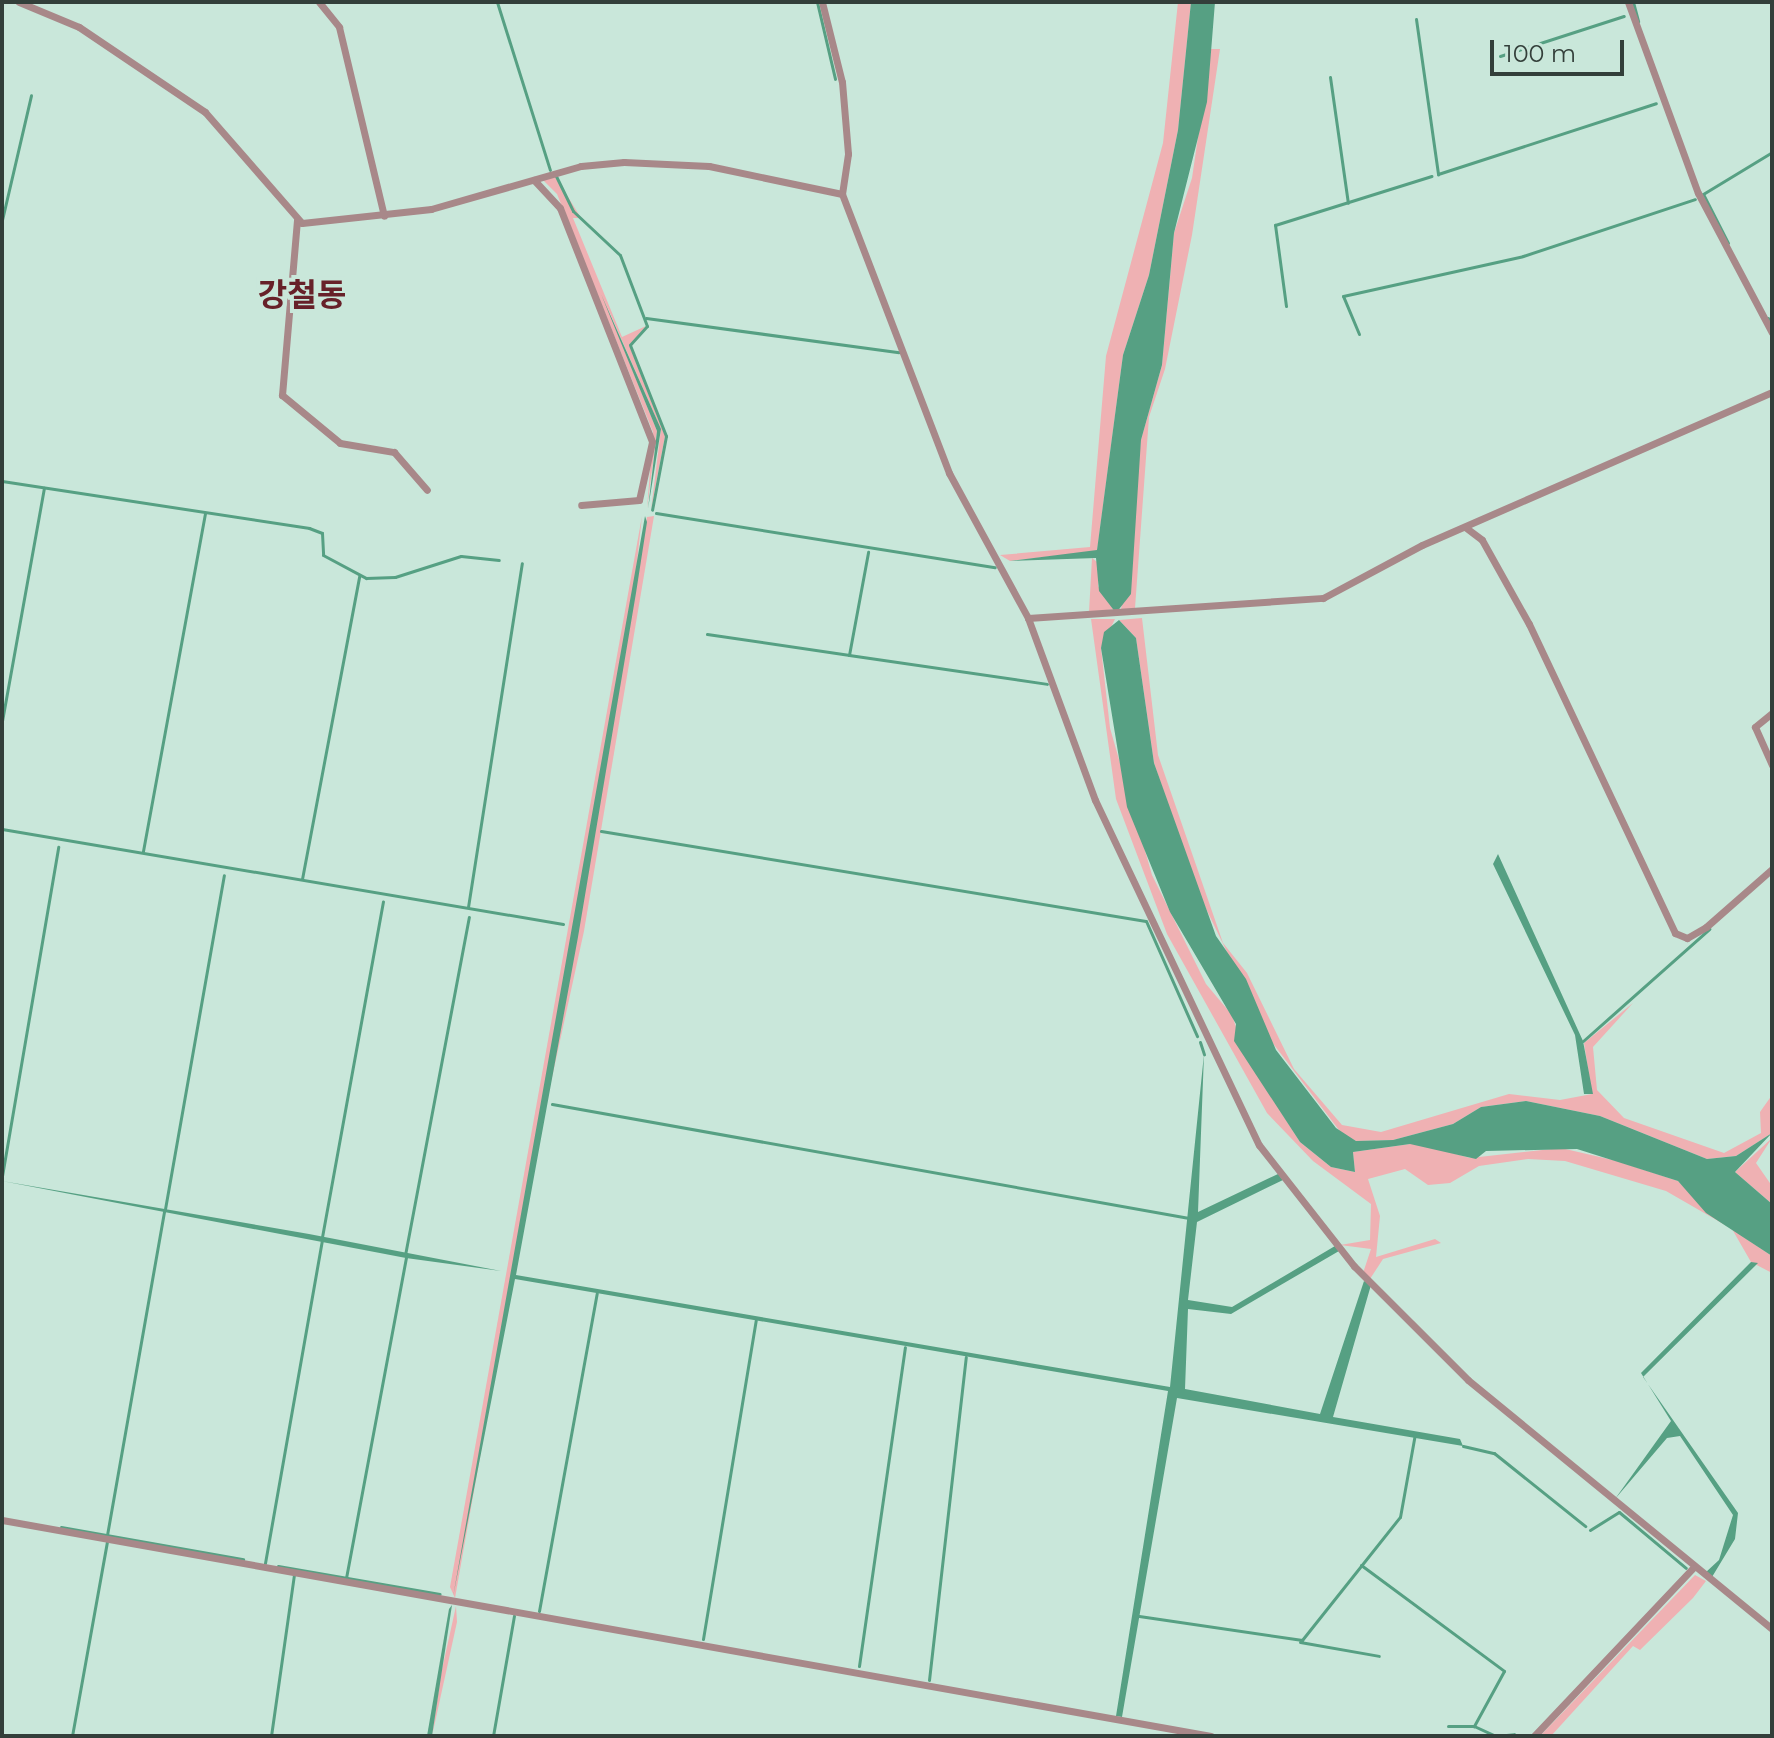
<!DOCTYPE html>
<html>
<head>
<meta charset="utf-8">
<style>
  body { margin:0 }
  #map { position:relative; width:1774px; height:1738px; overflow:hidden; background:#c9e7da; font-family:Montserrat,"Noto Sans KR",sans-serif }
  div>[style] { position:absolute }
  .green>* { inset:0; background:#efb1b3 }
  .water>* { inset:0; background:#56a083 }
  .stream>* { height:3px; margin:-1.5px; padding:0 1.5px; transform-origin:1.5px; border-radius:1.5px; background:#56a083 }
  .minor>* { height:7px; margin:-3.5px; padding:0 3.5px; transform-origin:3.5px; border-radius:3.5px; background:#a88889 }
  span { translate:-50% -50%; white-space:nowrap; text-align:center; line-height:1.15; -webkit-text-stroke:8px #c9e7da; paint-order:stroke }
  .quarter-label { font-size:32px; color:#672129; font-weight:700 }
  .frame { position:absolute; inset:0; border:4px solid #333f3a; pointer-events:none }
  .scale { position:absolute; left:1490px; top:40px; width:134px; height:36px; box-sizing:border-box; border:4px solid #333f3a; border-top:0; padding-left:10px; font-size:24px; line-height:28px; white-space:nowrap; color:#333f3a; -webkit-text-stroke:6px #c9e7da; paint-order:stroke }
</style>
</head>
<body>
<div id="map">
  <div class="green">
    <i style="clip-path:polygon(1178px 2px,1191px 2px,1178px 130px,1149px 275px,1123px 355px,1097px 551px,1010px 561px,1000px 555px,1090px 547px,1106px 356px,1163px 143px)"></i>
    <i style="clip-path:polygon(1211px 49px,1220px 49px,1192px 235px,1165px 369px,1149px 417px,1135px 608px,1121px 610px,1141px 440px,1162px 365px,1174px 233px,1192px 178px)"></i>
    <i style="clip-path:polygon(555px 176px,581px 218px,573px 218px,622px 337px,646px 326px,629px 345px,665px 436px,651px 510px,661px 429px,605px 302px,657px 431px,647px 509px,653px 432px,557px 194px,543px 180px)"></i>
    <i style="clip-path:polygon(642px 516px,634px 589px,455px 1598px,450px 1587px)"></i>
    <i style="clip-path:polygon(654px 516px,584px 931px,544px 1114px,647px 517px)"></i>
    <i style="clip-path:polygon(1092px 558px,1101px 565px,1098px 586px,1115px 609px,1089px 612px)"></i>
    <i style="clip-path:polygon(1142px 618px,1158px 755px,1223px 943px,1247px 973px,1294px 1069px,1342px 1125px,1381px 1132px,1509px 1094px,1560px 1100px,1592px 1094px,1584px 1043px,1633px 1003px,1593px 1047px,1597px 1090px,1624px 1118px,1724px 1153px,1761px 1133px,1760px 1112px,1772px 1095px,1772px 1133px,1736px 1156px,1707px 1159px,1600px 1116px,1526px 1101px,1481px 1107px,1453px 1124px,1393px 1140px,1356px 1141px,1342px 1134px,1268px 1037px,1198px 892px,1154px 763px,1136px 638px,1119px 620px)"></i>
    <i style="clip-path:polygon(1091px 619px,1115px 619px,1101px 648px,1110px 728px,1152px 875px,1206px 984px,1232px 1015px,1246px 1057px,1300px 1142px,1331px 1167px,1355px 1172px,1353px 1152px,1417px 1143px,1470px 1158px,1561px 1148px,1617px 1161px,1678px 1181px,1715px 1218px,1772px 1256px,1772px 1273px,1751px 1262px,1732px 1229px,1666px 1191px,1565px 1161px,1528px 1159px,1479px 1166px,1450px 1183px,1428px 1185px,1405px 1169px,1368px 1179px,1380px 1216px,1376px 1257px,1435px 1239px,1441px 1243px,1383px 1259px,1370px 1279px,1363px 1273px,1371px 1249px,1340px 1245px,1370px 1240px,1371px 1204px,1313px 1161px,1267px 1113px,1167px 934px,1116px 799px)"></i>
    <i style="clip-path:polygon(1772px 1138px,1756px 1163px,1772px 1186px,1772px 1204px,1735px 1172px)"></i>
    <i style="clip-path:polygon(1695px 1575px,1706px 1581px,1693px 1598px,1640px 1650px,1633px 1646px,1551px 1736px,1540px 1736px)"></i>
    <i style="clip-path:polygon(456px 1606px,457px 1622px,432px 1736px,441px 1674px)"></i>
  </div>
  <div class="water">
    <i style="clip-path:polygon(1191px 2px,1215px 2px,1207px 102px,1174px 233px,1162px 365px,1141px 440px,1131px 594px,1116px 613px,1099px 591px,1096px 558px,1010px 561px,1097px 550px,1123px 355px,1149px 275px,1178px 130px)"></i>
    <i style="clip-path:polygon(601px 294px,661px 429px,648px 509px,657px 431px)"></i>
    <i style="clip-path:polygon(645px 516px,647px 522px,636px 593px,578px 937px,516px 1275px,1170px 1387px,1204px 1054px,1198px 1212px,1278px 1174px,1283px 1180px,1197px 1222px,1188px 1300px,1232px 1307px,1335px 1246px,1339px 1251px,1231px 1314px,1188px 1309px,1185px 1389px,1320px 1414px,1364px 1281px,1371px 1285px,1333px 1417px,1460px 1439px,1463px 1446px,1177px 1398px,1122px 1717px,1116px 1716px,1168px 1391px,515px 1279px,453px 1597px)"></i>
    <i style="clip-path:polygon(1119px 620px,1136px 638px,1154px 763px,1216px 936px,1246px 979px,1276px 1050px,1336px 1128px,1356px 1141px,1393px 1140px,1453px 1124px,1481px 1107px,1526px 1101px,1600px 1116px,1707px 1159px,1736px 1156px,1772px 1133px,1735px 1172px,1772px 1204px,1772px 1256px,1706px 1213px,1678px 1181px,1577px 1149px,1486px 1151px,1476px 1159px,1410px 1144px,1353px 1152px,1355px 1172px,1331px 1167px,1300px 1142px,1234px 1041px,1236px 1024px,1170px 912px,1127px 807px,1101px 648px,1104px 632px)"></i>
    <i style="clip-path:polygon(1498px 854px,1583px 1041px,1593px 1094px,1584px 1094px,1575px 1035px,1493px 864px)"></i>
    <i style="clip-path:polygon(2px 1181px,309px 1234px,501px 1271px,406px 1258px)"></i>
    <i style="clip-path:polygon(1751px 1262px,1758px 1263px,1643px 1377px,1738px 1513px,1735px 1539px,1712px 1577px,1705px 1573px,1719px 1560px,1733px 1515px,1680px 1436px,1667px 1438px,1615px 1499px,1671px 1421px,1641px 1373px)"></i>
    <i style="clip-path:polygon(452px 1605px,432px 1736px,427px 1736px,449px 1609px)"></i>
  </div>
  <div class="stream">
    <i style="left:497px;top:2px;width:176px;rotate:72.5deg"></i>
    <i style="left:817px;top:2px;width:79px;rotate:76.8deg"></i>
    <i style="left:1633px;top:2px;width:20px;rotate:75deg"></i>
    <i style="left:1416px;top:19px;width:157px;rotate:81.9deg"></i>
    <i style="left:1438px;top:174px;width:229px;rotate:-18deg"></i>
    <i style="left:1500px;top:56px;width:130px;rotate:-17.9deg"></i>
    <i style="left:1330px;top:77px;width:127px;rotate:81.9deg"></i>
    <i style="left:556px;top:176px;width:39px;rotate:64deg"></i>
    <i style="left:573px;top:211px;width:64px;rotate:43.1deg"></i>
    <i style="left:620px;top:255px;width:76px;rotate:69.2deg"></i>
    <i style="left:647px;top:326px;width:25px;rotate:132deg"></i>
    <i style="left:630px;top:345px;width:98px;rotate:68.4deg"></i>
    <i style="left:666px;top:436px;width:75px;rotate:100.7deg"></i>
    <i style="left:2px;top:220px;width:128px;rotate:-76.9deg"></i>
    <i style="left:1728px;top:243px;width:55px;rotate:-117deg"></i>
    <i style="left:1703px;top:194px;width:81px;rotate:-31.3deg"></i>
    <i style="left:1286px;top:306px;width:82px;rotate:-97.7deg"></i>
    <i style="left:1275px;top:225px;width:164px;rotate:-17.4deg"></i>
    <i style="left:646px;top:318px;width:255px;rotate:7.7deg"></i>
    <i style="left:1768px;top:318px;width:8px;rotate:60deg"></i>
    <i style="left:1359px;top:334px;width:41px;rotate:-112.8deg"></i>
    <i style="left:1343px;top:296px;width:184px;rotate:-12.5deg"></i>
    <i style="left:1523px;top:256px;width:181px;rotate:-18.3deg"></i>
    <i style="left:2px;top:481px;width:311px;rotate:8.7deg"></i>
    <i style="left:309px;top:528px;width:14px;rotate:21deg"></i>
    <i style="left:322px;top:533px;width:22px;rotate:87deg"></i>
    <i style="left:323px;top:555px;width:49px;rotate:28.1deg"></i>
    <i style="left:366px;top:578px;width:29px;rotate:-2deg"></i>
    <i style="left:395px;top:577px;width:69px;rotate:-17.7deg"></i>
    <i style="left:461px;top:556px;width:38px;rotate:6deg"></i>
    <i style="left:656px;top:513px;width:343px;rotate:9.1deg"></i>
    <i style="left:707px;top:634px;width:144px;rotate:8.4deg"></i>
    <i style="left:849px;top:655px;width:105px;rotate:-79.5deg"></i>
    <i style="left:849px;top:655px;width:200px;rotate:8.3deg"></i>
    <i style="left:2px;top:721px;width:237px;rotate:-79.8deg"></i>
    <i style="left:2px;top:829px;width:569px;rotate:9.61deg"></i>
    <i style="left:601px;top:831px;width:552px;rotate:9.38deg"></i>
    <i style="left:1146px;top:921px;width:126px;rotate:66.1deg"></i>
    <i style="left:143px;top:851px;width:344px;rotate:-79.6deg"></i>
    <i style="left:302px;top:879px;width:308px;rotate:-79.3deg"></i>
    <i style="left:468px;top:907px;width:348px;rotate:-81.1deg"></i>
    <i style="left:1583px;top:1041px;width:169px;rotate:-41.6deg"></i>
    <i style="left:1200px;top:1042px;width:13px;rotate:72deg"></i>
    <i style="left:552px;top:1104px;width:647px;rotate:10.15deg"></i>
    <i style="left:2px;top:1176px;width:334px;rotate:-80.3deg"></i>
    <i style="left:165px;top:1209px;width:339px;rotate:-80deg"></i>
    <i style="left:322px;top:1237px;width:341px;rotate:-79.7deg"></i>
    <i style="left:405px;top:1255px;width:344px;rotate:-79.3deg"></i>
    <i style="left:1463px;top:1446px;width:32px;rotate:13deg"></i>
    <i style="left:1494px;top:1453px;width:117px;rotate:38.7deg"></i>
    <i style="left:61px;top:1527px;width:185px;rotate:10deg"></i>
    <i style="left:1590px;top:1530px;width:34px;rotate:-32deg"></i>
    <i style="left:1619px;top:1512px;width:87px;rotate:39.9deg"></i>
    <i style="left:107px;top:1535px;width:329px;rotate:-80deg"></i>
    <i style="left:265px;top:1563px;width:327px;rotate:-80deg"></i>
    <i style="left:1361px;top:1565px;width:178px;rotate:36.5deg"></i>
    <i style="left:1504px;top:1671px;width:63px;rotate:118.6deg"></i>
    <i style="left:1474px;top:1726px;width:23px;rotate:25deg"></i>
    <i style="left:278px;top:1566px;width:164px;rotate:9.8deg"></i>
    <i style="left:346px;top:1578px;width:326px;rotate:-79.4deg"></i>
    <i style="left:539px;top:1611px;width:323px;rotate:-79.7deg"></i>
    <i style="left:1139px;top:1616px;width:165px;rotate:8.4deg"></i>
    <i style="left:1302px;top:1640px;width:157px;rotate:-51.5deg"></i>
    <i style="left:1400px;top:1517px;width:84px;rotate:-79.8deg"></i>
    <i style="left:703px;top:1639px;width:323px;rotate:-80.6deg"></i>
    <i style="left:1300px;top:1642px;width:80px;rotate:10deg"></i>
    <i style="left:859px;top:1666px;width:322px;rotate:-81.8deg"></i>
    <i style="left:929px;top:1680px;width:325px;rotate:-83.5deg"></i>
    <i style="left:1448px;top:1726px;width:26px"></i>
    <i style="left:72px;top:1736px;width:198px;rotate:-79.8deg"></i>
    <i style="left:271px;top:1736px;width:163px;rotate:-81.9deg"></i>
    <i style="left:493px;top:1736px;width:122px;rotate:-80.1deg"></i>
    <i style="left:1496px;top:1736px;width:18px;rotate:-6deg"></i>
  </div>
  <div class="minor">
    <i style="left:19px;top:2px;width:65px;rotate:22.6deg"></i>
    <i style="left:79px;top:27px;width:152px;rotate:34deg"></i>
    <i style="left:205px;top:112px;width:147px;rotate:48.9deg"></i>
    <i style="left:302px;top:223px;width:130px;rotate:-6.2deg"></i>
    <i style="left:431px;top:209px;width:156px;rotate:-16deg"></i>
    <i style="left:581px;top:166px;width:43px;rotate:-5.3deg"></i>
    <i style="left:624px;top:162px;width:85px;rotate:2.7deg"></i>
    <i style="left:709px;top:166px;width:136px;rotate:11.9deg"></i>
    <i style="left:319px;top:2px;width:32px;rotate:51deg"></i>
    <i style="left:339px;top:27px;width:194px;rotate:76.6deg"></i>
    <i style="left:822px;top:2px;width:82px;rotate:76deg"></i>
    <i style="left:842px;top:82px;width:72px;rotate:85.2deg"></i>
    <i style="left:848px;top:154px;width:40px;rotate:98.5deg"></i>
    <i style="left:842px;top:194px;width:299px;rotate:69deg"></i>
    <i style="left:949px;top:473px;width:165px;rotate:61.4deg"></i>
    <i style="left:1028px;top:618px;width:194px;rotate:69.8deg"></i>
    <i style="left:1095px;top:800px;width:382px;rotate:64.6deg"></i>
    <i style="left:1259px;top:1145px;width:154px;rotate:51.9deg"></i>
    <i style="left:1354px;top:1266px;width:161px;rotate:45deg"></i>
    <i style="left:1468px;top:1380px;width:393px;rotate:39.3deg"></i>
    <i style="left:1628px;top:2px;width:203px;rotate:69.9deg"></i>
    <i style="left:1698px;top:193px;width:158px;rotate:62.1deg"></i>
    <i style="left:534px;top:180px;width:38px;rotate:47deg"></i>
    <i style="left:560px;top:208px;width:251px;rotate:68.5deg"></i>
    <i style="left:652px;top:442px;width:59px;rotate:102.6deg"></i>
    <i style="left:639px;top:500px;width:58px;rotate:175.1deg"></i>
    <i style="left:297px;top:220px;width:176px;rotate:94.9deg"></i>
    <i style="left:282px;top:395px;width:75px;rotate:39.6deg"></i>
    <i style="left:340px;top:443px;width:55px;rotate:9.5deg"></i>
    <i style="left:394px;top:452px;width:50px;rotate:49deg"></i>
    <i style="left:1465px;top:527px;width:21px;rotate:37deg"></i>
    <i style="left:1482px;top:540px;width:96px;rotate:60.8deg"></i>
    <i style="left:1529px;top:624px;width:342px;rotate:64.7deg"></i>
    <i style="left:1675px;top:933px;width:13px;rotate:23deg"></i>
    <i style="left:1687px;top:938px;width:22px;rotate:-30deg"></i>
    <i style="left:1706px;top:927px;width:88px;rotate:-41.3deg"></i>
    <i style="left:1028px;top:618px;width:296px;rotate:-3.9deg"></i>
    <i style="left:1323px;top:598px;width:112px;rotate:-28.2deg"></i>
    <i style="left:1422px;top:545px;width:382px;rotate:-23.6deg"></i>
    <i style="left:1772px;top:713px;width:22px;rotate:141deg"></i>
    <i style="left:1755px;top:727px;width:42px;rotate:65.9deg"></i>
    <i style="left:2px;top:1520px;width:1228px;rotate:10.13deg"></i>
    <i style="left:1534px;top:1736px;width:231px;rotate:-46.6deg"></i>
  </div>
  <div class="quarter-label">
    <span style="left:302px;top:295px">강철동</span>
  </div>
  <div class="frame"></div>
  <div class="scale">100 m</div>
</div>
</body>
</html>
